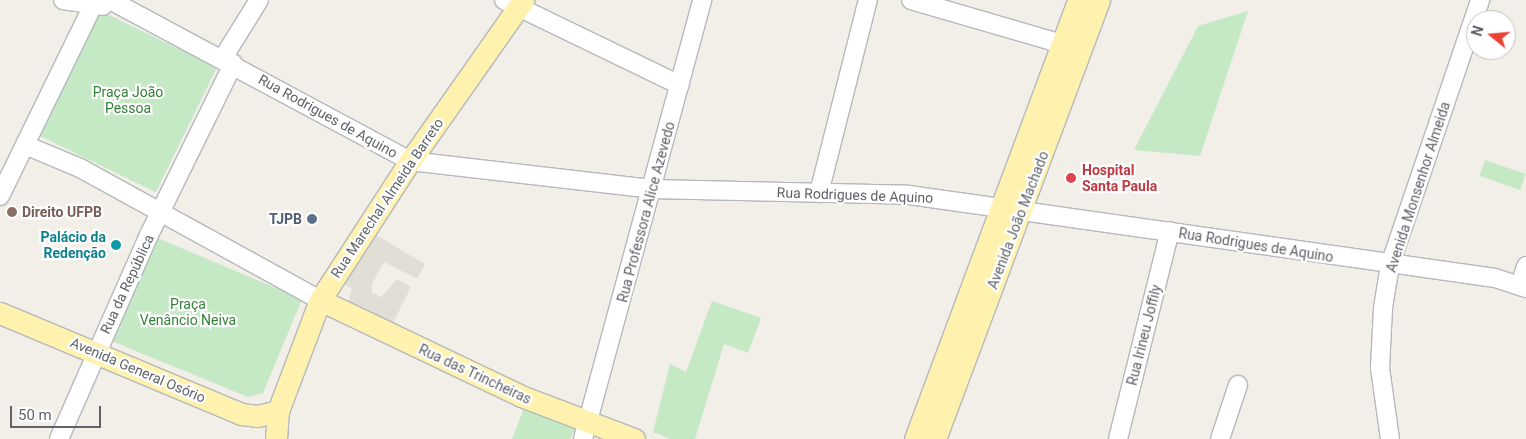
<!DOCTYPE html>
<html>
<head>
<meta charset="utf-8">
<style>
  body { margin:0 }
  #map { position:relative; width:1526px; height:439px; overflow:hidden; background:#f1efe8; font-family:Roboto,sans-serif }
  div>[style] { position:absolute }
  .education>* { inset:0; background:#e1ded6 }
  .green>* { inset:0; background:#c5e8c5; transform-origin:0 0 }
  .roads { filter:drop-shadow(1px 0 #b5b8bc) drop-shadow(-1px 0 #b5b8bc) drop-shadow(0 1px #b5b8bc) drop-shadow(0 -1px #b5b8bc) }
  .minor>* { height:18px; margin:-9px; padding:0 9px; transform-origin:9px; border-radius:9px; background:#fff }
  .major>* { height:21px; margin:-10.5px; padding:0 10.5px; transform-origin:10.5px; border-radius:10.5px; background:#fff2af }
  .dots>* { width:14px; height:14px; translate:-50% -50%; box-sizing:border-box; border:2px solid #fff; border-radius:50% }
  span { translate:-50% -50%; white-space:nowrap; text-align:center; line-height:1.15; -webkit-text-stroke:4.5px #fff; paint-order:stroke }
  .park-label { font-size:14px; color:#348238 }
  .street-label { font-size:14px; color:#5f6368 }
  .health-label { font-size:14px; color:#be3a42; font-weight:700 }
  .left { translate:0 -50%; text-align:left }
  .education-label { font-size:14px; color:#785e54; font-weight:700 }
  .service-label { font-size:14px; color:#4e5e75; font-weight:700 }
  .right { translate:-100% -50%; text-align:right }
  .culture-label { font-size:14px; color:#0d838f; font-weight:700 }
  .north { position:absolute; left:1466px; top:10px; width:50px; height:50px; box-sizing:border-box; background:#fff; border:1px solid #bfc1c3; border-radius:50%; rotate:287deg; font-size:14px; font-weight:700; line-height:20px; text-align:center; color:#5f6368 }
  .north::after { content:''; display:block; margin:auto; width:18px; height:22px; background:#ea4335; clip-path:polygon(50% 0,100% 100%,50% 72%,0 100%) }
  .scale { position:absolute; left:10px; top:406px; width:91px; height:22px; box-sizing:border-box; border:2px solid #5f6368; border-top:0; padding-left:6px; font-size:15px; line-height:18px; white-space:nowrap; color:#5f6368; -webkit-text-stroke:4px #fff; paint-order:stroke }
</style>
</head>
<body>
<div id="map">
  <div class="education">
    <i style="clip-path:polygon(371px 232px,425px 264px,417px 279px,384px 262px,372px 284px,372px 293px,381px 297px,397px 279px,411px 287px,393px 323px,348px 301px,352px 289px,341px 282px)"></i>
  </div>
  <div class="green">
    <i style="left:99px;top:10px;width:131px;height:139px;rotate:26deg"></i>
    <i style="clip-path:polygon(1248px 11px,1200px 156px,1134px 150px,1198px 26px)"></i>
    <i style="left:1485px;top:160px;width:43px;height:17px;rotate:19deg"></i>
    <i style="clip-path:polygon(155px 237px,302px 299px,263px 393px,248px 397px,109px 340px)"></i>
    <i style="clip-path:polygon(712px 301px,761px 318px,748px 353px,724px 344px,695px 439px,670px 439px,653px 432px,670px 364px,686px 372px)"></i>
    <i style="clip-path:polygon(525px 406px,575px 429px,570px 439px,512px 439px)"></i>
  </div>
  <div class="roads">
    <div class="minor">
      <i style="left:63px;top:0;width:40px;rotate:8.5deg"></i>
      <i style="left:110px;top:0;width:340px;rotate:28.2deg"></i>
      <i style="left:410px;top:161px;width:243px;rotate:6.6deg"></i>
      <i style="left:651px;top:189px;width:258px;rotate:1.3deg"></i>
      <i style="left:909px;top:195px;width:592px;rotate:8.06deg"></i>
      <i style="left:1495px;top:278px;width:33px;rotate:18deg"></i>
      <i style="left:504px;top:0;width:195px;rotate:25.8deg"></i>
      <i style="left:911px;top:0;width:157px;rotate:16.2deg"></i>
      <i style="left:223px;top:58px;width:68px;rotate:-58.2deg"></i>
      <i style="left:25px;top:145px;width:60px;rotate:22.7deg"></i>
      <i style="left:80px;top:168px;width:274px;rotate:28.8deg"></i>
      <i style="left:819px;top:193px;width:199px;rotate:-75.8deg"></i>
      <i style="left:0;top:196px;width:210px;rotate:-64deg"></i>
      <i style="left:1520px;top:285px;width:20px;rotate:-72deg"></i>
      <i style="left:59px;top:439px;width:223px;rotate:-66.2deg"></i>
      <i style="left:149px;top:235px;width:191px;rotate:-63.8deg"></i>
      <i style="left:583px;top:439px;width:455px;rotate:-74.8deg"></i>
      <i style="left:1118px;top:439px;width:214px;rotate:-76deg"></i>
      <i style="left:1220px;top:439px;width:57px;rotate:-71.6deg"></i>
      <i style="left:1390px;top:439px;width:72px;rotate:-98deg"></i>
      <i style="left:1380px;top:368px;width:60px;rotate:-87.1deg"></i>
      <i style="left:1383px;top:308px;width:44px;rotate:-80.8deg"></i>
      <i style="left:1390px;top:265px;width:280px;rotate:-71.2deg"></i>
    </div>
    <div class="major">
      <i style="left:320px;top:300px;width:223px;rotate:25.5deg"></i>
      <i style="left:521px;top:396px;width:121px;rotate:20.8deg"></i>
      <i style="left:0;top:313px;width:261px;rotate:22.7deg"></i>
      <i style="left:241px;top:414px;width:16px;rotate:7deg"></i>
      <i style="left:257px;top:416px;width:22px;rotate:-13deg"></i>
      <i style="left:276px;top:439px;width:28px;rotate:-86deg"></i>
      <i style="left:278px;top:411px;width:119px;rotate:-69.3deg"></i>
      <i style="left:320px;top:300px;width:166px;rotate:-57.1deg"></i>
      <i style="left:410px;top:161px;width:197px;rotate:-54.9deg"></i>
      <i style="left:915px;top:439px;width:468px;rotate:-69.6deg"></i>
      <i style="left:935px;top:439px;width:469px;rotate:-69.5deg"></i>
    </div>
  </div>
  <div class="dots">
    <i style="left:1071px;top:178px;background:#e0444e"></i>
    <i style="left:12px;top:212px;background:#8d6e63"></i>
    <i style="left:312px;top:219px;background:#5c6f8a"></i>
    <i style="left:116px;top:245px;background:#0f9aa8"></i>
  </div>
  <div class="park-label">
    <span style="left:128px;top:100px">Praça João<br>Pessoa</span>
    <span style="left:188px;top:312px">Praça<br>Venâncio Neiva</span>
  </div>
  <div class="street-label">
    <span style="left:328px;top:116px;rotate:29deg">Rua Rodrigues de Aquino</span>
    <span style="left:1418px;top:187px;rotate:-72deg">Avenida Monsenhor Almeida</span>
    <span style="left:855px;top:195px;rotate:2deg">Rua Rodrigues de Aquino</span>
    <span style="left:387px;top:198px;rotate:-56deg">Rua Marechal Almeida Barreto</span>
    <span style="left:646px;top:212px;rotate:-75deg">Rua Professora Alice Azevedo</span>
    <span style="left:1018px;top:220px;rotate:-69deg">Avenida João Machado</span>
    <span style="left:1256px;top:245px;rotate:9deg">Rua Rodrigues de Aquino</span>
    <span style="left:127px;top:284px;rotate:-65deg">Rua da República</span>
    <span style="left:1144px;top:335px;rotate:-76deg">Rua Irineu Joffily</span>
    <span style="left:138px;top:370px;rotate:23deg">Avenida General Osório</span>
    <span style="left:475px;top:374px;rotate:25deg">Rua das Trincheiras</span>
  </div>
  <div class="health-label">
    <span class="left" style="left:1082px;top:178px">Hospital<br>Santa Paula</span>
  </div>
  <div class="education-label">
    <span class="left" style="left:22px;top:212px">Direito UFPB</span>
  </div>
  <div class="service-label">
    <span class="right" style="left:302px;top:219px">TJPB</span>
  </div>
  <div class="culture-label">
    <span class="right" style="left:106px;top:245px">Palácio da<br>Redenção</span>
  </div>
  <div class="north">N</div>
  <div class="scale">50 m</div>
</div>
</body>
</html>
